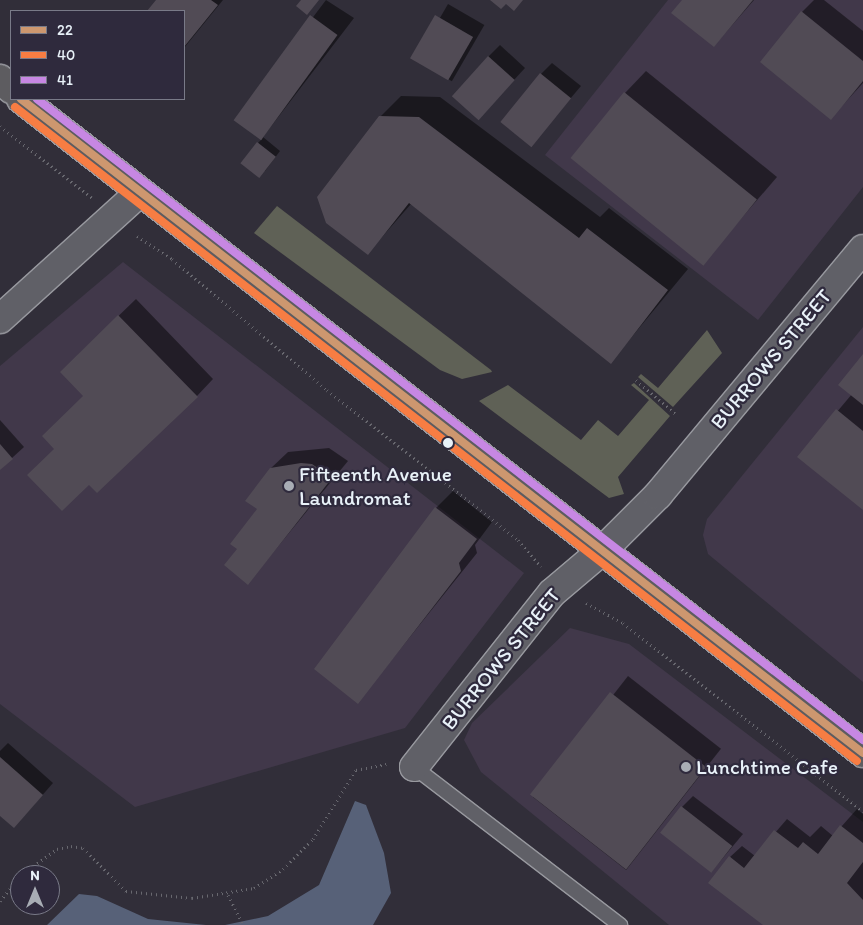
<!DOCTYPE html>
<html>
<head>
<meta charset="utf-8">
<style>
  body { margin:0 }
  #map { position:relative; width:863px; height:925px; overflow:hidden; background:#312e39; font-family:Itim,sans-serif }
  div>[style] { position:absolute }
  .built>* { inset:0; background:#41384a }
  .green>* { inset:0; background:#5f6156 }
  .water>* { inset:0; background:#576178 }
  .shadow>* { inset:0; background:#0007; transform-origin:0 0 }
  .building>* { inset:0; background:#514b55; transform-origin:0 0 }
  .path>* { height:3px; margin-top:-1.5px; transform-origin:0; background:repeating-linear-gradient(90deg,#68686f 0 1px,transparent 0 5px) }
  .roads { filter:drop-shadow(1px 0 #98999f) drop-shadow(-1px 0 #98999f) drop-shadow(0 1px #98999f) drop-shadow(0 -1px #98999f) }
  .service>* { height:14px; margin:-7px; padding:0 7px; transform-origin:7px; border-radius:7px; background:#606067 }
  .minor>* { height:28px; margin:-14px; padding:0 14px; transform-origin:14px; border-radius:14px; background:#606067 }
  .primary>* { height:28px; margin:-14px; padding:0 14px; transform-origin:14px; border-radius:14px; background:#5d5c60 }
  .bus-1>* { height:8px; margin:-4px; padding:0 4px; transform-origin:4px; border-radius:4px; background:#cd976f }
  .bus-2>* { height:8px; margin:-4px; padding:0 4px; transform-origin:4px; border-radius:4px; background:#f77d43 }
  .bus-3>* { height:8px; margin:-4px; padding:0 4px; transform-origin:4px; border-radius:4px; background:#c787e3 }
  .dots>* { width:14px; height:14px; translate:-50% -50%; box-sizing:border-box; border:2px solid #2f2a3d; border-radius:50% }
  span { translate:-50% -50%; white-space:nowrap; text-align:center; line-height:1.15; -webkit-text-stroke:4.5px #2f2a3d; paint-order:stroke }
  .street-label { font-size:21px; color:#e8f1f8 }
  .poi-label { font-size:21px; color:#e8f1f8 }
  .left { translate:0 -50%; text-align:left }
  .legend { position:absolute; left:10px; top:10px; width:175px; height:90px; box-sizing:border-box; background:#2f2a3d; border:1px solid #797a88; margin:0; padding:6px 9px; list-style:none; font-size:15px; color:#e8f1f8 }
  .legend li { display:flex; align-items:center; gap:10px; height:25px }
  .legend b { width:25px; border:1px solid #797a88 }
  .north { position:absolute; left:10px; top:865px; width:50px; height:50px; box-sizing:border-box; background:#2f2a3d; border:1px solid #797a88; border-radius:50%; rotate:0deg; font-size:14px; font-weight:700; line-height:20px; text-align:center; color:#e8f1f8 }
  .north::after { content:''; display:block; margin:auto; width:18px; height:22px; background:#a8adb5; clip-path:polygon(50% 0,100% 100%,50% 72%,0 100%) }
</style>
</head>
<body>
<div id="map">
  <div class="built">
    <i style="clip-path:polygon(668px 0,863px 0,863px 187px,758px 320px,545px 155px)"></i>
    <i style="clip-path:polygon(123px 262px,524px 573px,405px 728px,135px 807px,0 704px,0 366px)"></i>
    <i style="clip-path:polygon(863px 327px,863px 682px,708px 554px,703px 535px,707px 519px)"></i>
    <i style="clip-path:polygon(570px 628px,629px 644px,863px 822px,863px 925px,669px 925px,481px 772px,464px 740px,472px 723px)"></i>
  </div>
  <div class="green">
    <i style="clip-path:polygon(277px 206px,491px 370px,492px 372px,462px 379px,440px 370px,254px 233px)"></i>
    <i style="clip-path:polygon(707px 330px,722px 353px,673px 407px,638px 377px,641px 374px,658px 388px)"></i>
    <i style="clip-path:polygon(634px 383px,670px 416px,618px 477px,624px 494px,609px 498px,479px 401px,508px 385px,581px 440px,598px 420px,618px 436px,649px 400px,631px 385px)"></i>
  </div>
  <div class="water">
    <i style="clip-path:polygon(355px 801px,366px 805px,384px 853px,391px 893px,373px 925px,225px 925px,268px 916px,319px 885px)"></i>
    <i style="clip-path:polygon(79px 894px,97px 896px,148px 919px,206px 925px,47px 925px)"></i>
  </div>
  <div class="shadow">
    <i style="clip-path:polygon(158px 0,223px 0,184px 48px,184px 11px,149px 11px)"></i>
    <i style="clip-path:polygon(326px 0,354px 18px,263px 137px,280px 151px,265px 171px,258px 143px,262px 139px,236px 119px)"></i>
    <i style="clip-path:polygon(684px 0,754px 0,714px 46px)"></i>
    <i style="clip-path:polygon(814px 0,824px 0,863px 31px,863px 83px,831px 118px,802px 12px)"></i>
    <i style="left:448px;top:4px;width:42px;height:65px;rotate:30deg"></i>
    <i style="clip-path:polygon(500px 45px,525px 68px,489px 107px,488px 57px)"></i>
    <i style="clip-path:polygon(552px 63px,581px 86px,531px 145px,541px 74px)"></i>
    <i style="clip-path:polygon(646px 71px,777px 177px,702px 264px,625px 93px)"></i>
    <i style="clip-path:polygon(401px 96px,440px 97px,600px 217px,609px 208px,688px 269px,611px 362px,411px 204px,368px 253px,380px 117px)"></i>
    <i style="clip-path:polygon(136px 299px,213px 379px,197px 396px,56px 449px,85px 396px,78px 355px)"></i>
    <i style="clip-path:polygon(863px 356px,863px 509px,799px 457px,852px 394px)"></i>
    <i style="clip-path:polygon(0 420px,24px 447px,0 469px)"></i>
    <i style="clip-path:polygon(329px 448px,348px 461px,248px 583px,259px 509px,270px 469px,288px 452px)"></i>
    <i style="clip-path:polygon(453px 491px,492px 522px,475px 545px,477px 553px,358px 702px,436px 508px)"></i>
    <i style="left:628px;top:676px;width:118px;height:154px;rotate:38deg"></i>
    <i style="clip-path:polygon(8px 743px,53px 783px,25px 815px,0 814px,0 751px)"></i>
    <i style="clip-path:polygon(693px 796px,743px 834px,712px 871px,682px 807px)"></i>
    <i style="clip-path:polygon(857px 809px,863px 814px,863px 925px,765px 925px,730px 857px,742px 846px,755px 856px,787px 819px,810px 837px,821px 826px,833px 836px)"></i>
  </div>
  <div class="building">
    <i style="clip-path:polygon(156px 0,211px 0,218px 5px,184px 47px,184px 11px,147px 11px)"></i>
    <i style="clip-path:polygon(301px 0,319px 0,307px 15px,296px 6px)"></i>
    <i style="clip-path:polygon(490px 0,523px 0,514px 11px,506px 4px,501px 9px)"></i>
    <i style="clip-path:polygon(682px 0,753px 0,714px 47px,671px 13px)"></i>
    <i style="clip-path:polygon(801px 11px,863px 61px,863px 81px,831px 120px,760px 62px)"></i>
    <i style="left:310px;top:15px;width:34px;height:130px;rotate:36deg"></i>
    <i style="left:435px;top:15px;width:44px;height:50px;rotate:30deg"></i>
    <i style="left:488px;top:56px;width:36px;height:54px;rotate:42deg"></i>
    <i style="left:540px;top:73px;width:40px;height:63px;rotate:39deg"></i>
    <i style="left:624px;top:92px;width:171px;height:85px;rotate:39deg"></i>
    <i style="clip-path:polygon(379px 116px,419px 117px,579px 238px,587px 228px,668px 290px,611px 364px,409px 203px,368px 255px,326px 223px,317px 197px)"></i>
    <i style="left:257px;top:142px;width:24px;height:27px;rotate:38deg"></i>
    <i style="clip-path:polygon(118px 315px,198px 397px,97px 493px,89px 485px,62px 511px,27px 475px,54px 449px,42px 436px,83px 396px,60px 372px)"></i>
    <i style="clip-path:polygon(863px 354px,863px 405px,838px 385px)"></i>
    <i style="clip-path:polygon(836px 409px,863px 431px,863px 510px,797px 457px)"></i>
    <i style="clip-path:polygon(0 444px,13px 459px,0 470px)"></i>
    <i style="clip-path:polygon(301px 463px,312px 464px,332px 478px,248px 585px,224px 565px,237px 549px,230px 544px,257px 509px,245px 501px,270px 468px)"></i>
    <i style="clip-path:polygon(435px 507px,477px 539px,459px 563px,461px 571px,358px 704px,314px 669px)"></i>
    <i style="left:610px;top:692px;width:122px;height:130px;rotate:38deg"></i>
    <i style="clip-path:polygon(0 757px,43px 795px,14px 828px,0 816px)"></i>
    <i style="left:681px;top:806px;width:65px;height:34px;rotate:38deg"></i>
    <i style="clip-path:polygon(840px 825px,863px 843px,863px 862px,847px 883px,863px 900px,863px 925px,763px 925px,708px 883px,729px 856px,744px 868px,774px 830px,798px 848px,803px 842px,818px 854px)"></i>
  </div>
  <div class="path">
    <i style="left:0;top:126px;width:117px;rotate:38deg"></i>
    <i style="left:137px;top:236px;width:42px;rotate:33.3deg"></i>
    <i style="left:172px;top:259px;width:203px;rotate:40.2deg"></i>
    <i style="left:327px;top:390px;width:243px;rotate:38.1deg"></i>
    <i style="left:518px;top:540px;width:35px;rotate:49deg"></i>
    <i style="left:636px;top:380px;width:54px;rotate:40.5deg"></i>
    <i style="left:586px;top:603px;width:42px;rotate:28.4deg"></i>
    <i style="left:623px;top:623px;width:305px;rotate:38.1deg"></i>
    <i style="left:21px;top:875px;width:44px;rotate:-35.8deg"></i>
    <i style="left:57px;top:849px;width:14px;rotate:-12deg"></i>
    <i style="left:71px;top:846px;width:12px;rotate:9deg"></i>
    <i style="left:83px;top:848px;width:61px;rotate:45deg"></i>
    <i style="left:126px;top:891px;width:66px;rotate:6.1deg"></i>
    <i style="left:192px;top:898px;width:63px;rotate:-9.2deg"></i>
    <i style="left:254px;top:888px;width:35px;rotate:-33deg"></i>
    <i style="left:283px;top:869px;width:42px;rotate:-45deg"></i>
    <i style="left:313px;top:839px;width:81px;rotate:-58.1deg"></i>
    <i style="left:356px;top:770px;width:31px;rotate:-11deg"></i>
    <i style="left:228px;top:895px;width:34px;rotate:63deg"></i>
    <i style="left:0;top:901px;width:32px;rotate:-51deg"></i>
  </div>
  <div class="roads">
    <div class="service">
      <i style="left:414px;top:767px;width:260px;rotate:37.5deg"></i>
    </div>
    <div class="minor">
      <i style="left:0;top:319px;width:188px;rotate:-42.2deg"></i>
      <i style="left:414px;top:767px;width:222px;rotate:-51.6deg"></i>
      <i style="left:552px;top:593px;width:70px;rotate:-40.3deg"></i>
      <i style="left:605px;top:548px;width:75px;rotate:-45deg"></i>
      <i style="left:658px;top:495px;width:320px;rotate:-50.2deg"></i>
    </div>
    <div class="primary">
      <i style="left:0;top:79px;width:15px;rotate:42deg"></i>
      <i style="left:21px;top:99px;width:1066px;rotate:37.84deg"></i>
    </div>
  </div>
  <div class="bus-1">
    <i style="left:21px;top:99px;width:1066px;rotate:37.84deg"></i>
  </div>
  <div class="bus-2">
    <i style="left:15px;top:107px;width:1066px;rotate:37.84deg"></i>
  </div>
  <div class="bus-3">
    <i style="left:37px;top:99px;width:1046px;rotate:37.81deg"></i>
  </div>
  <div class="dots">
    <i style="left:448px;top:443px;background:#e8f1f8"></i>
    <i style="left:289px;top:486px;background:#a8adb5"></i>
    <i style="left:686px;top:767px;background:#a8adb5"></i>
  </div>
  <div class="street-label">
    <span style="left:771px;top:359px;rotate:-50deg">BURROWS STREET</span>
    <span style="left:501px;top:659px;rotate:-51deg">BURROWS STREET</span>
  </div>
  <div class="poi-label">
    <span class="left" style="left:299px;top:486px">Fifteenth Avenue<br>Laundromat</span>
    <span class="left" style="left:696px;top:767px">Lunchtime Cafe</span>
  </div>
  <ul class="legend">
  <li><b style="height:6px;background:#cd976f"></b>22</li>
  <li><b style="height:6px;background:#f77d43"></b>40</li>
  <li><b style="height:6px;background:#c787e3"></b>41</li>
  </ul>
  <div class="north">N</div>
</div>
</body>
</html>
